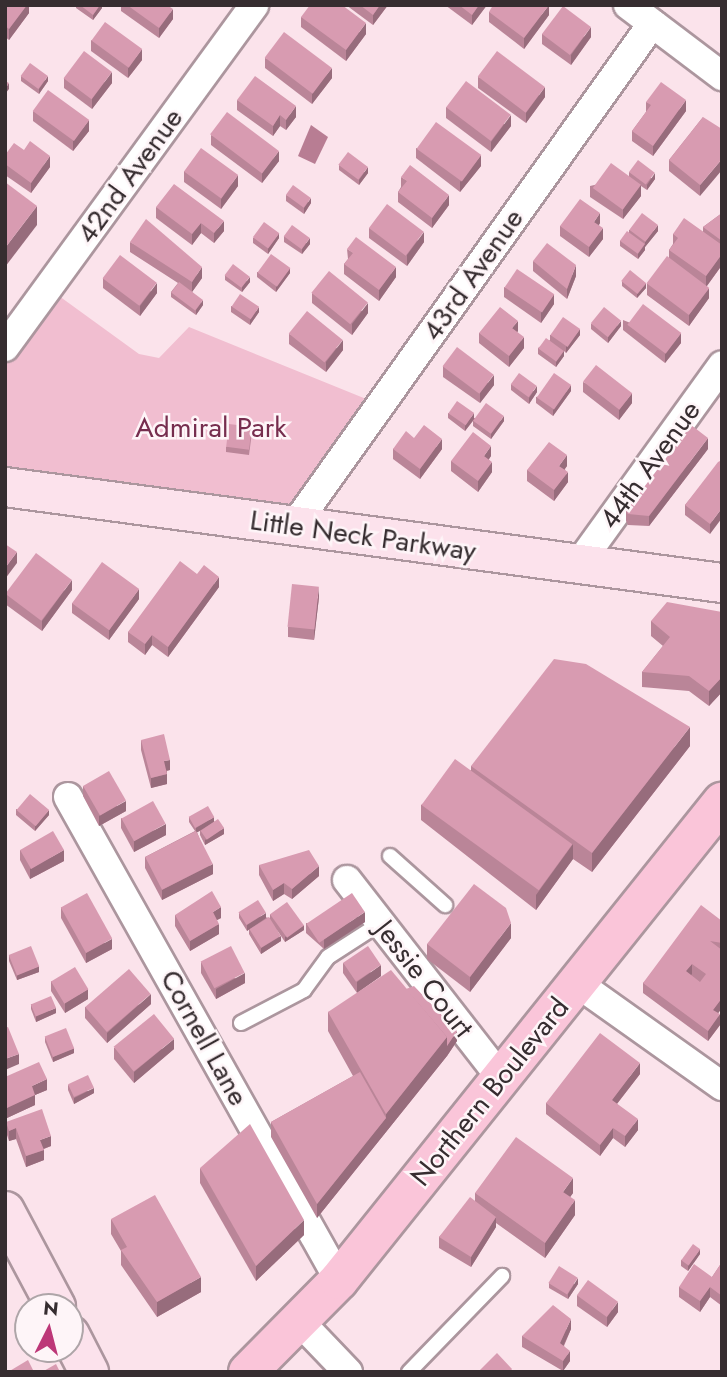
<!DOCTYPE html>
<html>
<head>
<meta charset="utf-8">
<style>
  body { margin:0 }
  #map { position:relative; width:727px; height:1377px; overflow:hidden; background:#fbe3eb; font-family:Jost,sans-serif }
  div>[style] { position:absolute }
  .green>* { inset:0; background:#f1bed0 }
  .water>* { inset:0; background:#b87d93 }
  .roads { filter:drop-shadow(2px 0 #ac969e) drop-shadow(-2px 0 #ac969e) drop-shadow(0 2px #ac969e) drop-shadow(0 -2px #ac969e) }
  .lane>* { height:14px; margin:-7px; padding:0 7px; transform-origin:7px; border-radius:7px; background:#fff }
  .street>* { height:28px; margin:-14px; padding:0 14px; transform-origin:14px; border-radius:14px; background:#fff }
  .secondary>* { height:38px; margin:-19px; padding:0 19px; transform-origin:19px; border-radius:19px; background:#fce2ec }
  .primary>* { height:38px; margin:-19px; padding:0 19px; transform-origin:19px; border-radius:19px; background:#fac5d9 }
  .wall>* { inset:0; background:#ba8598 }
  .shaded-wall>* { inset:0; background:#976c7c }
  .building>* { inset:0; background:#d89bb1; transform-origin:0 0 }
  span { translate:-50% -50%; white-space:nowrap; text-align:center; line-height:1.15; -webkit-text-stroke:5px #fef5f8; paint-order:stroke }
  .street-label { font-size:28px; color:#362d30 }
  .park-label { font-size:28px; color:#762d4e }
  .frame { position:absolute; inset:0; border:7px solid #362d30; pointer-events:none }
  .north { position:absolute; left:14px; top:1293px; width:70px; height:70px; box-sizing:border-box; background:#fef5f8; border:2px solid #aea5a8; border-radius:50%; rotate:6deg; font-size:19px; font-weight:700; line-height:28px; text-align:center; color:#362d30 }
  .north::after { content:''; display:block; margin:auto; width:24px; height:32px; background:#bd3778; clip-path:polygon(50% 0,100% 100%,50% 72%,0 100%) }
</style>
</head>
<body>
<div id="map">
  <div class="green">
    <i style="clip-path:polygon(48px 288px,139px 354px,159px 358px,189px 327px,381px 405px,294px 526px,5px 487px,5px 347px)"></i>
  </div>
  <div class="water">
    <i style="clip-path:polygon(311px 125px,328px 137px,315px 164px,298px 156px)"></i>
  </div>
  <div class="roads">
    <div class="lane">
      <i style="left:390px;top:856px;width:74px;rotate:41.7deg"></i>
      <i style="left:241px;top:1023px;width:71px;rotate:-27.6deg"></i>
      <i style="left:304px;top:990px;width:41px;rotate:-54deg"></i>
      <i style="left:328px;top:957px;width:63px;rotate:-32.7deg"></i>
      <i style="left:409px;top:1372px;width:134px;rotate:-45.9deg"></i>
    </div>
    <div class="street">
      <i style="left:628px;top:5px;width:118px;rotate:37.1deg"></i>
      <i style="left:5px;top:347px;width:423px;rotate:-53.9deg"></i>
      <i style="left:294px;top:526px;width:617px;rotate:-54.51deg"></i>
      <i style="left:578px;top:565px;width:246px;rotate:-54.2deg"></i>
      <i style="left:68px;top:797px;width:554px;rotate:60.7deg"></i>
      <i style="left:347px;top:880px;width:251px;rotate:52.1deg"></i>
      <i style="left:577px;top:983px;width:178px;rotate:35.4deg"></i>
      <i style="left:301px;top:1323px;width:68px;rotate:46.2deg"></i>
    </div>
    <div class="secondary">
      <i style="left:5px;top:487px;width:723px;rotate:7.63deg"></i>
      <i style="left:5px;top:1211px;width:109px;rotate:62deg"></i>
      <i style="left:70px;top:1335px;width:42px;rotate:62.8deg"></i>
    </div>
    <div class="primary">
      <i style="left:248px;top:1372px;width:129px;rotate:-45.3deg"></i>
      <i style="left:339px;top:1280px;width:613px;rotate:-51.3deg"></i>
    </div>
  </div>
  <div class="wall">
    <i style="clip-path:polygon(5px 5px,29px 5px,29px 13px,9px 40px,5px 37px)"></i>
    <i style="clip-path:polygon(76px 5px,105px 5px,104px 7px,102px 6px,102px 8px,93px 20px,76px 8px)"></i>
    <i style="clip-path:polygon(121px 5px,167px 5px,173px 19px,159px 38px,121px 11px)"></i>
    <i style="clip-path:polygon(346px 5px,388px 5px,373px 25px)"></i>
    <i style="clip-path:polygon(445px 5px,487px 5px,472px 25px)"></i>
    <i style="clip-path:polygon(489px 12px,549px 15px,524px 49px,489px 22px)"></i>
    <i style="clip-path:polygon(301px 17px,366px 34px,346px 61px,301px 27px)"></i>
    <i style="clip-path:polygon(542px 34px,591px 37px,571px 65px,542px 44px)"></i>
    <i style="clip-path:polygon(91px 40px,142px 60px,128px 78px,91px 51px)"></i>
    <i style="clip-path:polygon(265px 58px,332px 78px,312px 104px,265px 68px)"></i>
    <i style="clip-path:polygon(21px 76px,48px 81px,39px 94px,21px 81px)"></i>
    <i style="clip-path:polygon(478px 77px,545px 97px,526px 123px,478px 88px)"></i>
    <i style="clip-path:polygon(64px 78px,112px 83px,92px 109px,64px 88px)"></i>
    <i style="clip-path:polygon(237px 100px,296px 117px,286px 130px,280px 126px,273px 136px,237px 110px)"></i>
    <i style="clip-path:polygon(646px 102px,686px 111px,653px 156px,632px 141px,632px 131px,646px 112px)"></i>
    <i style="clip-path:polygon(446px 107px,511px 126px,491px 152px,446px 118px)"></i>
    <i style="clip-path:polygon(33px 111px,89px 131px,73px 151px,33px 121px)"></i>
    <i style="clip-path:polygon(703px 117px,700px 196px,669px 171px,669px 160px)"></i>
    <i style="clip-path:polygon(211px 135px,279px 161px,262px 183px,211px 145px)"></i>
    <i style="clip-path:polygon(416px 148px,481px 166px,460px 192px,416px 158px)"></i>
    <i style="clip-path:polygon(5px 155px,50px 167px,31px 193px,5px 175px)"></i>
    <i style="clip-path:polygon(339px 165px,368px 173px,359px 185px,339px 170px)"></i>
    <i style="clip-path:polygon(184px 171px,238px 186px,221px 209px,184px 182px)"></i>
    <i style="clip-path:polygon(629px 172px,655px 179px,647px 190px,641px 186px,641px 196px,623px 219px,590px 197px,590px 186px,629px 177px)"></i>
    <i style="clip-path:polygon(401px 177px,449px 205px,432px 228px,398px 202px,398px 192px,401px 187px)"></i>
    <i style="clip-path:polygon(286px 195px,311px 203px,304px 214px,286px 201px)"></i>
    <i style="clip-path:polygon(156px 207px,224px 231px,214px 243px,201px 233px,192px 245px,156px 218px)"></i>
    <i style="clip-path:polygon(722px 213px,722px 265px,707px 286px,709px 298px,689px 326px,647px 295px,647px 284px,669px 258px,669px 250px,673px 244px,673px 234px,703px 232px,703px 227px)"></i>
    <i style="clip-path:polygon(600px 223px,599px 225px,603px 239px,589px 257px,560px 236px,560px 226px)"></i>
    <i style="clip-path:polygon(369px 228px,424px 242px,407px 266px,369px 238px)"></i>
    <i style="clip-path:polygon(629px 230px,658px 231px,645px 247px,645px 250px,638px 259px,620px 246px,620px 241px,629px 233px)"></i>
    <i style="clip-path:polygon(284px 236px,310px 244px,302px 254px,284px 242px)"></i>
    <i style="clip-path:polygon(253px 238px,279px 238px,268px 254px,253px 243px)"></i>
    <i style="clip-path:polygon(130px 242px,202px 278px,192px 292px,203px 305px,196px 315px,171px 297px,171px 292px,178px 283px,130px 252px)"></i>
    <i style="clip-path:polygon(347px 249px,396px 277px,379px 301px,344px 274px,344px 264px,348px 259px)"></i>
    <i style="clip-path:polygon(533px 261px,576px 276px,567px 299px,533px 271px)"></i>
    <i style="clip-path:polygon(257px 272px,290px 273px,276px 292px,257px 277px)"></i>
    <i style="clip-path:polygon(225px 275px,250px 282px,242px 292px,225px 280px)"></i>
    <i style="clip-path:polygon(103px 278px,157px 293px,140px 316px,103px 288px)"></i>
    <i style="clip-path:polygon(622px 281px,646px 288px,637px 298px,622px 286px)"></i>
    <i style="clip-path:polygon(504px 287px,554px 304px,541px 323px,504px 297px)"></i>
    <i style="clip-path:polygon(312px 293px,368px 313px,352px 335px,312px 303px)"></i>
    <i style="clip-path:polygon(231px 306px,259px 312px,250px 325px,231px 312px)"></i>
    <i style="clip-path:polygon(623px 320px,681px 343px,665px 363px,623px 330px)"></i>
    <i style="clip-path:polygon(591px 324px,621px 326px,608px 343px,591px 329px)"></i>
    <i style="clip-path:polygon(518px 331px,517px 332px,524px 348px,509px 367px,479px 343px,479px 333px)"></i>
    <i style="clip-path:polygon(289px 334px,343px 350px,326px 372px,289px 344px)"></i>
    <i style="clip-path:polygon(550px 335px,580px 335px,566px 353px,564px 351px,564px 356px,556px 367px,538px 354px,538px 348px,550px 340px)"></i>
    <i style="clip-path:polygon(443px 366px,494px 385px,480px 403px,443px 377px)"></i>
    <i style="clip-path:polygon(583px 382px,632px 403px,619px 420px,583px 392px)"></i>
    <i style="clip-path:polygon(511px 384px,537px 392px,529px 404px,511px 390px)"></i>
    <i style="clip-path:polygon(571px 391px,553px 416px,536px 403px,536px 397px)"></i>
    <i style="clip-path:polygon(448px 413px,474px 418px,504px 421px,491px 439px,473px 426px,473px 421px,465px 431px,448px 418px)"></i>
    <i style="clip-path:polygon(252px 432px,249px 455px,226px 452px,226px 447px)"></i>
    <i style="clip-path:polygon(414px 438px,442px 449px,420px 479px,393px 459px,393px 449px)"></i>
    <i style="clip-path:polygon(708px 449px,649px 526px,628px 525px,626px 521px,626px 511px)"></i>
    <i style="clip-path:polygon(491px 456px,489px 459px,492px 472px,478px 492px,451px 471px,451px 461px)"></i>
    <i style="clip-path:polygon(722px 460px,710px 534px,685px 515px,685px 505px)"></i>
    <i style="clip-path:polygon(567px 466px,565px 469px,568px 482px,554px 501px,527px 481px,527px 470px)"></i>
    <i style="clip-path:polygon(197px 574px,219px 587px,168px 657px,152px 645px,145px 655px,128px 642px,128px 632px)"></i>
    <i style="clip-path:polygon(72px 590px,42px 631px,5px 604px,5px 594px)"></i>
    <i style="clip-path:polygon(319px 597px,314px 640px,288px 637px,288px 627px)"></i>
    <i style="clip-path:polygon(139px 599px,109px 640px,72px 613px,72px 603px)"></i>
    <i style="clip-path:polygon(722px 612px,722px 692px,709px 706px,689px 691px,642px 687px,642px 672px,663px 646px,651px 636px,651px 621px)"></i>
    <i style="clip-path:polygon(141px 740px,170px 770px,167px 771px,167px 784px,151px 788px,141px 750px)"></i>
    <i style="clip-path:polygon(690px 746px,592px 872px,573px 859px,536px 910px,421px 820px,421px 805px,471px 770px,471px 766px)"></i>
    <i style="clip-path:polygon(83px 786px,126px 811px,99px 826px,83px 796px)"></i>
    <i style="clip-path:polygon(16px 809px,49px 815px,35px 831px,16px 815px)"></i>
    <i style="clip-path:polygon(189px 817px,214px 821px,224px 834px,205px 845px,200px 835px,200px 831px,197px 832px,213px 874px,162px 900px,145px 868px,145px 857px,195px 831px,189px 822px)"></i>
    <i style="clip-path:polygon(121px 818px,166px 835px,134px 852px,121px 828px)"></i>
    <i style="clip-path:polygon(20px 850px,64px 861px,30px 879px,20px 860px)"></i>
    <i style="clip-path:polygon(259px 865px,319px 876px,292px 899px,284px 894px,273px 901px,259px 875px)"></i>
    <i style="clip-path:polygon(61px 907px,112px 949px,86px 963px,61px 918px)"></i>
    <i style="clip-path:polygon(239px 913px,270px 918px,270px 914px,304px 930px,285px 942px,277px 930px,281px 941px,261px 954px,249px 934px,249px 929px,247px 931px,239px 918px)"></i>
    <i style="clip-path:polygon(175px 915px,221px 918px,217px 920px,219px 934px,190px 951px,175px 926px)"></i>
    <i style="clip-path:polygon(722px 921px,722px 1008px,718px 1013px,720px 1025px,708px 1041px,643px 993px,643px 983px)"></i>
    <i style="clip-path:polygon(365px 922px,324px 949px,306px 933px,306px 923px)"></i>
    <i style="clip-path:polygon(511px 938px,470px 992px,427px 959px,427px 944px)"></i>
    <i style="clip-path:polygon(9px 955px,39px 972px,17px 980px,9px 961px)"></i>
    <i style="clip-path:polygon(201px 962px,245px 983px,216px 999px,201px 973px)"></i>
    <i style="clip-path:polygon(343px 963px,381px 976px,357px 993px,343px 973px)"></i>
    <i style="clip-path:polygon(51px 981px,88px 999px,65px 1013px,51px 991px)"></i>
    <i style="clip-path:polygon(406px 989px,457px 1041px,447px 1056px,317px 1218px,271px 1137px,271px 1122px,353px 1076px,328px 1031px,328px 1012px)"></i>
    <i style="clip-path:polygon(31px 1004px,56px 1013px,36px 1022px,31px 1009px)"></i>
    <i style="clip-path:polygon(151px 1004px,107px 1043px,85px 1018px,85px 1007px)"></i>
    <i style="clip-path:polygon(45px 1037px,74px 1053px,53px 1062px,45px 1042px)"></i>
    <i style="clip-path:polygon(114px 1048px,174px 1049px,134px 1083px,114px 1059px)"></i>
    <i style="clip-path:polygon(640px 1074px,617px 1104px,638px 1130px,625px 1147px,613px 1138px,600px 1156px,546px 1114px,546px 1103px)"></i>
    <i style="clip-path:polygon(5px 1077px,47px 1090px,35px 1095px,35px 1105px,7px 1118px,5px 1116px)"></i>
    <i style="clip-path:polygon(68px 1085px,94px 1093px,74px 1104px,68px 1090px)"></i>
    <i style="clip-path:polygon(6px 1122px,51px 1146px,44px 1149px,44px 1160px,26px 1167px,16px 1139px,9px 1141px,6px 1132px)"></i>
    <i style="clip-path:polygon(200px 1168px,304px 1235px,256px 1281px,200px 1183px)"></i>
    <i style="clip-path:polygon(475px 1193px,573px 1193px,570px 1197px,575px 1215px,545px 1258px,496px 1223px,496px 1227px,471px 1267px,439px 1248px,439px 1237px,475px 1201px)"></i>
    <i style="clip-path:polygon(111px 1219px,201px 1292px,157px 1317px,121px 1265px,121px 1251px,111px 1234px)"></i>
    <i style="clip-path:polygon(700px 1254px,688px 1271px,681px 1266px,681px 1260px)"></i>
    <i style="clip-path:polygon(722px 1262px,722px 1306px,710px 1297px,700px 1312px,679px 1297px,679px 1287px,712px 1277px)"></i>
    <i style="clip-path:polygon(549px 1283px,578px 1284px,568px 1299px,549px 1288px)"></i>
    <i style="clip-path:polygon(577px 1295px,618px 1312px,607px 1327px,577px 1306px)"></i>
    <i style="clip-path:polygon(571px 1329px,564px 1346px,570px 1361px,563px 1371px,522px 1347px,522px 1336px)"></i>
  </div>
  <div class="shaded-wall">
    <i style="clip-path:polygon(27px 5px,29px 5px,29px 13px,9px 40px,9px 29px)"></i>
    <i style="clip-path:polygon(100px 5px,102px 5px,102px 8px,93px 20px,93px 15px)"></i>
    <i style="clip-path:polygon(380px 5px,388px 5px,373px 25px,373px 15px)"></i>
    <i style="clip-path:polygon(479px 5px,487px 5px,472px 25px,472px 15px)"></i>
    <i style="clip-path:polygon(549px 5px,549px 15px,524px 49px,524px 38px)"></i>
    <i style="clip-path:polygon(173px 9px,173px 19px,159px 38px,159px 28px)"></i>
    <i style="clip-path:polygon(366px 23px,366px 34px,346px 61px,346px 50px)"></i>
    <i style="clip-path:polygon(591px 27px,591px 37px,571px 65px,571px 55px)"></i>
    <i style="clip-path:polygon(142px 49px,142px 60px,128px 78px,128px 68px)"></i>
    <i style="clip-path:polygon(332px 68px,332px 78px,312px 104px,312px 93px)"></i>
    <i style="clip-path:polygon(112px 72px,112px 83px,92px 109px,92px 99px)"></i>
    <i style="clip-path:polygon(48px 76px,48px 81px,39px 94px,39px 89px)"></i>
    <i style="clip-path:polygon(9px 83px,9px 89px,5px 94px,5px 89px)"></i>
    <i style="clip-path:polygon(545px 87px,545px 97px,526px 123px,526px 113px)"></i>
    <i style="clip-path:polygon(686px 100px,686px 111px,653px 156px,653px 146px)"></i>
    <i style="clip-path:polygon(296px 106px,296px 117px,286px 130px,286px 120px)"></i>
    <i style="clip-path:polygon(280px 115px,280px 126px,273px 136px,273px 126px)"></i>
    <i style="clip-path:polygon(511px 115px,511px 126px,491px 152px,491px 142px)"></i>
    <i style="clip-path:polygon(89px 120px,89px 131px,73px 151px,73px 141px)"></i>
    <i style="clip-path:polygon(279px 151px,279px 161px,262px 183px,262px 173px)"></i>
    <i style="clip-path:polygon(481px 155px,481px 166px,460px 192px,460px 182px)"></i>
    <i style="clip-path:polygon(50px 156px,50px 167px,31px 193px,31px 183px)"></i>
    <i style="clip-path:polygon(722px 159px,722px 170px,700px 196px,700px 185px)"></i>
    <i style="clip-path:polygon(368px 167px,368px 173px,359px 185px,359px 180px)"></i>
    <i style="clip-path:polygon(655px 173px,655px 179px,647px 190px,647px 185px)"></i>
    <i style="clip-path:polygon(238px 175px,238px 186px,221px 209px,221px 199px)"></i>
    <i style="clip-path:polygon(641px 185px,641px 196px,623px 219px,623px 209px)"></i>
    <i style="clip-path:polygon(449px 195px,449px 205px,432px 228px,432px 218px)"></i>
    <i style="clip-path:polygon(311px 198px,311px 203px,304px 214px,304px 208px)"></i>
    <i style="clip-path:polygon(37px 206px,37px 225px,5px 267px,5px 248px)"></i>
    <i style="clip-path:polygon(600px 213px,600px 223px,594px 232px,594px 222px)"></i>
    <i style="clip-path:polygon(224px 221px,224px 231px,214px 243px,214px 233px)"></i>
    <i style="clip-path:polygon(201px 223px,201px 233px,192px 245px,192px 234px)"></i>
    <i style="clip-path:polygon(658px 225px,658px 231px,645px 247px,645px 242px)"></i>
    <i style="clip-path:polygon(603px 228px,603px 239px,589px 257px,589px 247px)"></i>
    <i style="clip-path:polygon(424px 232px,424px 242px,407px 266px,407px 255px)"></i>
    <i style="clip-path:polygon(279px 233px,279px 238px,268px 254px,268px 248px)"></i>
    <i style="clip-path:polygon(310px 238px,310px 244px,302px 254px,302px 249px)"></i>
    <i style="clip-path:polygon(645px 244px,645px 250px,638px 259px,638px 254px)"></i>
    <i style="clip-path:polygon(722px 254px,722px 265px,706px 287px,706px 276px)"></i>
    <i style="clip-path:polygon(576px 265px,576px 276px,567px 299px,567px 289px)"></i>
    <i style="clip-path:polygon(202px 267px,202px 278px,192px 292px,192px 282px)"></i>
    <i style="clip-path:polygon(396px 267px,396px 277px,379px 301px,379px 290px)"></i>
    <i style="clip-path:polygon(290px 268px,290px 273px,276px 292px,276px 286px)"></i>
    <i style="clip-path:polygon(250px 277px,250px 282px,242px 292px,242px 287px)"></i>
    <i style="clip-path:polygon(157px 283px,157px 293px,140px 316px,140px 306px)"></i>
    <i style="clip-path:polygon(646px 283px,646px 288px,637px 298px,637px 293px)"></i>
    <i style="clip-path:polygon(709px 288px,709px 298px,689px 326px,689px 315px)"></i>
    <i style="clip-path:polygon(554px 294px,554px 304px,541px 323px,541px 312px)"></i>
    <i style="clip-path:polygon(203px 300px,203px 305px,196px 315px,196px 310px)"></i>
    <i style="clip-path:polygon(368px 303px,368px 313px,352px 335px,352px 324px)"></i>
    <i style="clip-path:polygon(259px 307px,259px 312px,250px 325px,250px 320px)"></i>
    <i style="clip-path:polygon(518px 321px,518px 331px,512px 339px,512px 328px)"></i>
    <i style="clip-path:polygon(621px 321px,621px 326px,608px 343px,608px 337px)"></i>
    <i style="clip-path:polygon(580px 329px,580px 335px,566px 353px,566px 347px)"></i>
    <i style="clip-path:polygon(681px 333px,681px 343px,665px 363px,665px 353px)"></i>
    <i style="clip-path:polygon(524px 337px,524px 348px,509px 367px,509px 356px)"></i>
    <i style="clip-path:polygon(343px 340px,343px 350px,326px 372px,326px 362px)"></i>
    <i style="clip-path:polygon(564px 351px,564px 356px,556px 367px,556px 362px)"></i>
    <i style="clip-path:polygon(494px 375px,494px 385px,480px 403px,480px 393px)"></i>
    <i style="clip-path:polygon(571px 385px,571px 391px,553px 416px,553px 410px)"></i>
    <i style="clip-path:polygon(537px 386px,537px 392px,529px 404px,529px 398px)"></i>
    <i style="clip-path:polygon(632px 393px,632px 403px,619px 420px,619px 410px)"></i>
    <i style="clip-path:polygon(474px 413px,474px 419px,465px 431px,465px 426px)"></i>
    <i style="clip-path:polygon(504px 416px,504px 421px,491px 439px,491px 434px)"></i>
    <i style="clip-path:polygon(708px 438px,708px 449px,649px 526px,649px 516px)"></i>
    <i style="clip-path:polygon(442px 439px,442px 449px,420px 479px,420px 469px)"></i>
    <i style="clip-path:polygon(491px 446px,491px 456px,484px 466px,484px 456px)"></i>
    <i style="clip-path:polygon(567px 455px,567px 466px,559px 476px,559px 466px)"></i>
    <i style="clip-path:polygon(492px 462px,492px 472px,478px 492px,478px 481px)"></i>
    <i style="clip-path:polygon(568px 472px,568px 482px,554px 501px,554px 490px)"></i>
    <i style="clip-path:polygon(722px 508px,722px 518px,710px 534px,710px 524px)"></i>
    <i style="clip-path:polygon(17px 552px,17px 563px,5px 579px,5px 568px)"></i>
    <i style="clip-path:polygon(219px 577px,219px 587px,168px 657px,168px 647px)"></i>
    <i style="clip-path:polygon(72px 580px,72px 590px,42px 631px,42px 621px)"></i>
    <i style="clip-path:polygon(319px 587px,319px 597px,314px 640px,314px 630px)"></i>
    <i style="clip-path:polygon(139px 589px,139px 599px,109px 640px,109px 630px)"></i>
    <i style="clip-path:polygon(152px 635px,152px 645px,145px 655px,145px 644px)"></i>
    <i style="clip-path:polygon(722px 677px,722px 692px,709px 706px,709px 691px)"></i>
    <i style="clip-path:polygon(690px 727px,690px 746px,592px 872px,592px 853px)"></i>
    <i style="clip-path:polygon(170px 760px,170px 770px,164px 771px,164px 761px)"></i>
    <i style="clip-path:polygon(167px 774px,167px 784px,151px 788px,151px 778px)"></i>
    <i style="clip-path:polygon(126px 801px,126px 811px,99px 826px,99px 816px)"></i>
    <i style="clip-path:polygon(49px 810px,49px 815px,35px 831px,35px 826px)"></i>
    <i style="clip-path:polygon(214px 817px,214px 822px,196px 833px,196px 828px)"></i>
    <i style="clip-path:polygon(166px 824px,166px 835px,134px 852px,134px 841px)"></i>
    <i style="clip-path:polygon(224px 828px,224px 834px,205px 845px,205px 840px)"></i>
    <i style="clip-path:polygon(573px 844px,573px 859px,536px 910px,536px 895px)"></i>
    <i style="clip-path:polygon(64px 850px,64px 861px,30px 879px,30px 869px)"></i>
    <i style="clip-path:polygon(213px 864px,213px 874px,162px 900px,162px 890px)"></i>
    <i style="clip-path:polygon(319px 866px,319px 876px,292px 899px,292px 889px)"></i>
    <i style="clip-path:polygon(284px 883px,284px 894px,273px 901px,273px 890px)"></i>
    <i style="clip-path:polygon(221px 907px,221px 918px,213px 922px,213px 912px)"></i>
    <i style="clip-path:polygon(365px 912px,365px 922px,324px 949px,324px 939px)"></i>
    <i style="clip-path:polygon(266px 913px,266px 918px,247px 931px,247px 925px)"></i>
    <i style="clip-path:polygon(511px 923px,511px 938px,470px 992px,470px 977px)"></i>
    <i style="clip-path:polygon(219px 924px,219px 934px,190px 951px,190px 941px)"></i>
    <i style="clip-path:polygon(304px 925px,304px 930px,285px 942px,285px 937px)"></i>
    <i style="clip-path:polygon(281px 936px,281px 941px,261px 954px,261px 948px)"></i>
    <i style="clip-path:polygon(112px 939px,112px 949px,86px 963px,86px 953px)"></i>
    <i style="clip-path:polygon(692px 964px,692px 974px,686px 981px,686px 971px)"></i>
    <i style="clip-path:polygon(381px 965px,381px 976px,357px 993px,357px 982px)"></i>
    <i style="clip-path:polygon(39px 966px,39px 972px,17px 980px,17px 975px)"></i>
    <i style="clip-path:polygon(245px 973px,245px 983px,216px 999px,216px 989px)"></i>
    <i style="clip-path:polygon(88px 989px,88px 999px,65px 1013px,65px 1003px)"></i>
    <i style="clip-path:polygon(151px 994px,151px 1004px,107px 1043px,107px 1033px)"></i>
    <i style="clip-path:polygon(722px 998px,722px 1008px,713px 1020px,713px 1010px)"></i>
    <i style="clip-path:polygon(56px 1008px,56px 1013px,36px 1022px,36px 1016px)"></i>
    <i style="clip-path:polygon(720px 1014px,720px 1025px,708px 1041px,708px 1031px)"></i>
    <i style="clip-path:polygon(457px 1031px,457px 1041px,447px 1056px,447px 1046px)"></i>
    <i style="clip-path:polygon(447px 1037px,447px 1056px,317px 1218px,317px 1204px,386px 1118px,386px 1114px)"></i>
    <i style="clip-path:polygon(174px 1039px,174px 1049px,134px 1083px,134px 1072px)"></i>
    <i style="clip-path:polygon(74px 1048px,74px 1053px,53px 1062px,53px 1057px)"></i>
    <i style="clip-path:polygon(19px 1054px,19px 1064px,5px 1070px,5px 1059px)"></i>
    <i style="clip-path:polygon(640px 1063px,640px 1074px,612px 1110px,612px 1100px)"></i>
    <i style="clip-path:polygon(47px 1079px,47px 1090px,35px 1095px,35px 1105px,7px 1118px,7px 1108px,32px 1086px)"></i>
    <i style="clip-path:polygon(94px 1088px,94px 1093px,74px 1104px,74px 1098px)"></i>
    <i style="clip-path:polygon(638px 1119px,638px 1130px,625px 1147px,625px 1136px)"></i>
    <i style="clip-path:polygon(16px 1128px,16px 1139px,9px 1141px,9px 1131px)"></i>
    <i style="clip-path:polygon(613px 1128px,613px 1138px,600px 1156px,600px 1145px)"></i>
    <i style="clip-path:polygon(51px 1136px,51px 1146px,40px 1150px,40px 1140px)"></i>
    <i style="clip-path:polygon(44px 1150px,44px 1160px,26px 1167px,26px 1156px)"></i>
    <i style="clip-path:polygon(573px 1178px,573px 1193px,563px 1207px,563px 1192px)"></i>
    <i style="clip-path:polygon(575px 1200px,575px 1215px,545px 1258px,545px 1243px)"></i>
    <i style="clip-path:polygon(496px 1217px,496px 1227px,471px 1267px,471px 1257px)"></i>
    <i style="clip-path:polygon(304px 1220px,304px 1235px,256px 1281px,256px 1266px)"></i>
    <i style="clip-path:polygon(700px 1249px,700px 1254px,688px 1271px,688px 1266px)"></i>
    <i style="clip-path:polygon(201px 1277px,201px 1292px,157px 1317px,157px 1302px)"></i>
    <i style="clip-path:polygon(578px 1278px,578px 1284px,568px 1299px,568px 1294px)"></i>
    <i style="clip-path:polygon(710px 1287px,710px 1297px,700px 1312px,700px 1301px)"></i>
    <i style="clip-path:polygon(618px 1302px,618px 1312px,607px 1327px,607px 1317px)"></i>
    <i style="clip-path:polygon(571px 1319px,571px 1329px,560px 1353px,560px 1343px)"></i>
    <i style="clip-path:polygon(570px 1351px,570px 1361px,563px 1371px,563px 1361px)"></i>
  </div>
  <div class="building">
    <i style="clip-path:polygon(5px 5px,27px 5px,9px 29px,5px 26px)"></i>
    <i style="clip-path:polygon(80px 5px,100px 5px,93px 15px)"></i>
    <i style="clip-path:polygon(127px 5px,167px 5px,173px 9px,159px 28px)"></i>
    <i style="clip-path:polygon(310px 5px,342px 5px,366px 23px,346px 50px,301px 17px)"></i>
    <i style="clip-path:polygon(360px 5px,380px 5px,373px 15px)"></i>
    <i style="clip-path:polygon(459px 5px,479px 5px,472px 15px)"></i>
    <i style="clip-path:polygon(493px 5px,549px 5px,524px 38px,489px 12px)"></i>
    <i style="left:563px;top:6px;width:35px;height:35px;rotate:37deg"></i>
    <i style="left:105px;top:22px;width:46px;height:23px;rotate:36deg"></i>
    <i style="left:284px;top:32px;width:60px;height:32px;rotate:37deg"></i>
    <i style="left:84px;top:51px;width:35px;height:34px;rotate:37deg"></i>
    <i style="left:497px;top:51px;width:60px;height:32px;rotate:37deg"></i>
    <i style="left:30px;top:63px;width:22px;height:16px;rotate:36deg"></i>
    <i style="clip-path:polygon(255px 76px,296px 106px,286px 120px,280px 115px,273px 126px,237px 100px)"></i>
    <i style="clip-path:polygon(5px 81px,9px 83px,5px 89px)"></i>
    <i style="left:466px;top:81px;width:56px;height:33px;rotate:37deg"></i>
    <i style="clip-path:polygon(661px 82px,686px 100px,653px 146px,632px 131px,651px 105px,646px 102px)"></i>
    <i style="left:48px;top:90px;width:51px;height:26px;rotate:36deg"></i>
    <i style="left:227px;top:112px;width:65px;height:28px;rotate:37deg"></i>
    <i style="clip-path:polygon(703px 117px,722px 129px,722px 159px,700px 185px,669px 160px)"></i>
    <i style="left:436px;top:122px;width:56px;height:33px;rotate:36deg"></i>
    <i style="clip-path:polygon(30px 141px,50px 156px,31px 183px,5px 164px,5px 155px,14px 143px,24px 150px)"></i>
    <i style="left:201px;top:148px;width:46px;height:29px;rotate:36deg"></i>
    <i style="left:348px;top:152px;width:25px;height:16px;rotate:37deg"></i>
    <i style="left:638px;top:160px;width:21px;height:15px;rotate:37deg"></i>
    <i style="left:611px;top:163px;width:37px;height:31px;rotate:36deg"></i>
    <i style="clip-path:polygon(410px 165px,449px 195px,432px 218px,398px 192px,407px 181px,401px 177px)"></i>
    <i style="clip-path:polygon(5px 182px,37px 206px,5px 248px)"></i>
    <i style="clip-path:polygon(174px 184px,224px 221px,214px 233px,201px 223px,192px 234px,156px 207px)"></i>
    <i style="left:293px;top:185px;width:22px;height:12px;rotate:36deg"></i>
    <i style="clip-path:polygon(580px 199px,600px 213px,594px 222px,603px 228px,589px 247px,560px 226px)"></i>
    <i style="left:387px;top:204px;width:46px;height:30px;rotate:37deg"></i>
    <i style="left:642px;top:213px;width:20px;height:21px;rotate:37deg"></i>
    <i style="clip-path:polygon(722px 213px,722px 241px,703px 227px)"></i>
    <i style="clip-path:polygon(684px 218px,722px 245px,722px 254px,706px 276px,669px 250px,678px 238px,673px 234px)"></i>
    <i style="clip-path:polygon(146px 219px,202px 267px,192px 282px,130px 242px)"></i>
    <i style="left:264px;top:222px;width:19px;height:19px;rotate:36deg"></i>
    <i style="left:292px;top:225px;width:22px;height:14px;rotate:36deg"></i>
    <i style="left:627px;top:231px;width:22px;height:12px;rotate:36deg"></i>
    <i style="clip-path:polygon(356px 237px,396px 267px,379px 290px,344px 264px,353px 253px,347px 249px)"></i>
    <i style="clip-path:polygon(547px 243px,576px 265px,567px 289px,533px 261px)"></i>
    <i style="left:271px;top:254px;width:24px;height:23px;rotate:36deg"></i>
    <i style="left:120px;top:255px;width:46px;height:29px;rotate:37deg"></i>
    <i style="left:667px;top:256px;width:53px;height:34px;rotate:37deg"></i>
    <i style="left:233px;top:264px;width:21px;height:14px;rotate:37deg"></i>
    <i style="left:517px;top:269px;width:45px;height:22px;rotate:34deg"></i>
    <i style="left:630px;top:270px;width:21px;height:14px;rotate:39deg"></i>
    <i style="left:329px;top:271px;width:50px;height:28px;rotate:39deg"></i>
    <i style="left:179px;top:282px;width:30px;height:13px;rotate:37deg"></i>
    <i style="left:240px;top:294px;width:23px;height:15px;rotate:34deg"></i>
    <i style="left:643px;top:304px;width:48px;height:26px;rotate:37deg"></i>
    <i style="clip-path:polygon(500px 307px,518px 321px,512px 328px,524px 337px,509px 356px,479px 333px)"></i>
    <i style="left:604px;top:307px;width:22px;height:21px;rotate:39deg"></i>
    <i style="left:307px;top:311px;width:46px;height:29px;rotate:39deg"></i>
    <i style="left:563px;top:317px;width:21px;height:22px;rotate:35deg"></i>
    <i style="left:546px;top:338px;width:22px;height:13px;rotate:36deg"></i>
    <i style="left:457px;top:347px;width:46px;height:24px;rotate:37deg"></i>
    <i style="left:596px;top:365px;width:46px;height:21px;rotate:38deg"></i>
    <i style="left:519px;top:373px;width:22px;height:14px;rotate:36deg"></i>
    <i style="left:554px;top:373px;width:21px;height:30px;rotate:35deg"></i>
    <i style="left:457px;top:401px;width:21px;height:15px;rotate:35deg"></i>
    <i style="left:486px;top:403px;width:22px;height:22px;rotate:36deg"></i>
    <i style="left:229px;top:424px;width:23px;height:23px;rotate:7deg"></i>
    <i style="clip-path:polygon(424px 425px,442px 439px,420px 469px,393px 449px,406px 431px,414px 438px)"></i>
    <i style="clip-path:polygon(691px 425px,708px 438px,649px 516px,628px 514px,626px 511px)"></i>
    <i style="clip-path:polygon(473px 432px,491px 446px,484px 456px,492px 462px,478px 481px,451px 461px)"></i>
    <i style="clip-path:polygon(549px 442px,567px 455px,559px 466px,568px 472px,554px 490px,527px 470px)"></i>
    <i style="clip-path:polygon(722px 460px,722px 508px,710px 524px,685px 505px,718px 462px)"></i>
    <i style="clip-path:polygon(5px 544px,17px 552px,5px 568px)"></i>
    <i style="left:36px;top:553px;width:45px;height:51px;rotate:37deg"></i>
    <i style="clip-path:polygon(180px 561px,197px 574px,204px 565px,219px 577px,168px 647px,152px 635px,145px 644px,128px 632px)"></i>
    <i style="left:102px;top:562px;width:46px;height:51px;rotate:36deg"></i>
    <i style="left:292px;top:584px;width:27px;height:43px;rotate:6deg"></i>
    <i style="clip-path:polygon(667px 602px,722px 612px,722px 677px,709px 691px,689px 676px,642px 672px,670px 637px,651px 621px)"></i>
    <i style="clip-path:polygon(554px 659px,586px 664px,690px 727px,592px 853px,471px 766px)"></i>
    <i style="clip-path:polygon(164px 734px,170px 760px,164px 761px,167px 774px,151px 778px,141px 740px)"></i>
    <i style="left:455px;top:759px;width:145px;height:57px;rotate:36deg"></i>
    <i style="left:109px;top:771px;width:34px;height:30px;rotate:60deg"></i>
    <i style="left:30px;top:794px;width:25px;height:21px;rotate:40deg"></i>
    <i style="left:153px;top:801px;width:26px;height:36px;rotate:61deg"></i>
    <i style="left:208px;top:806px;width:13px;height:22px;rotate:61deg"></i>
    <i style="left:218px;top:819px;width:11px;height:21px;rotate:56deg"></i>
    <i style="left:53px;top:831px;width:22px;height:38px;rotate:60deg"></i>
    <i style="left:196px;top:831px;width:37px;height:57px;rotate:63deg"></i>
    <i style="clip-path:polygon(309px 850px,319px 866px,292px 889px,284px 883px,273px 890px,259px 865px)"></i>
    <i style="clip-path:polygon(474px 884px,506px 908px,511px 923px,470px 977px,427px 944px)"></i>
    <i style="clip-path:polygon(212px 891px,221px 907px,213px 912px,219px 924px,190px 941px,175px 915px)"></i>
    <i style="left:87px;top:893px;width:52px;height:30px;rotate:61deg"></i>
    <i style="left:352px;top:893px;width:23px;height:55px;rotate:56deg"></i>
    <i style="left:258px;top:900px;width:15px;height:23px;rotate:58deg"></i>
    <i style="left:287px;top:902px;width:29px;height:21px;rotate:54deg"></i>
    <i style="clip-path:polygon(evenodd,701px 905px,722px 921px,722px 943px,710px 941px,722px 950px,722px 998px,713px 1010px,720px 1014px,708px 1031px,643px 983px,701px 905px,692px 964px,706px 974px,700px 982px,686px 971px,692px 964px)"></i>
    <i style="left:269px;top:917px;width:22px;height:23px;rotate:58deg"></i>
    <i style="left:31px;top:946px;width:22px;height:24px;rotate:68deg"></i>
    <i style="left:231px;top:946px;width:30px;height:34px;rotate:63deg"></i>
    <i style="left:368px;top:946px;width:23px;height:30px;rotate:56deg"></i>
    <i style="left:75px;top:967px;width:26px;height:28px;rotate:59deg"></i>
    <i style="left:129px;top:969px;width:33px;height:58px;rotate:49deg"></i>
    <i style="clip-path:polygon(391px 970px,447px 1037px,386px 1114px,328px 1012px)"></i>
    <i style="clip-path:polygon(414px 986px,457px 1031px,447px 1046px,447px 1037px,406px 989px)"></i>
    <i style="left:51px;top:996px;width:13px;height:22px;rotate:67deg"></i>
    <i style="left:154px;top:1014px;width:32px;height:52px;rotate:51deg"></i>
    <i style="clip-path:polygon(8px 1027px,19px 1054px,5px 1059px,5px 1028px)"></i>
    <i style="left:66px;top:1028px;width:22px;height:23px;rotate:68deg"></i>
    <i style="clip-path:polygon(600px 1033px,640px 1063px,612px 1100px,638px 1119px,625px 1136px,613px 1128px,600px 1145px,546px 1103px)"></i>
    <i style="clip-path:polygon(39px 1062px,47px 1079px,32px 1086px,35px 1095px,7px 1108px,5px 1105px,5px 1077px)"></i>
    <i style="clip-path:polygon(360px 1072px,386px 1118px,317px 1204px,271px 1122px)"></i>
    <i style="left:88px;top:1075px;width:14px;height:22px;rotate:65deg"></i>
    <i style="clip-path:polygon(42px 1109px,51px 1136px,40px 1140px,44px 1150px,26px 1156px,16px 1128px,9px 1131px,6px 1122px)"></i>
    <i style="clip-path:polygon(250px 1124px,304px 1220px,256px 1266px,200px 1168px)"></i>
    <i style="clip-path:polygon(516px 1137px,573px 1178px,563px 1192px,575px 1200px,545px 1243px,475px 1193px)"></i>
    <i style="clip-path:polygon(155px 1195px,201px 1277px,157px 1302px,121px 1250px,127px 1247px,111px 1219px)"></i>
    <i style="clip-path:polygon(470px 1197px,496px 1217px,471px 1257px,439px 1237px)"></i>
    <i style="left:693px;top:1244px;width:9px;height:20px;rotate:36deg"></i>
    <i style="clip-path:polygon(722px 1262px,722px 1296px,710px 1287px,700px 1301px,679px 1287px,694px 1264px,712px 1277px)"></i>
    <i style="left:559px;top:1266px;width:22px;height:20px;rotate:32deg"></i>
    <i style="left:588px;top:1280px;width:37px;height:19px;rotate:36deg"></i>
    <i style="clip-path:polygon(553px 1305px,571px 1319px,560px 1343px,570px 1351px,563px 1361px,522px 1336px)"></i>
    <i style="clip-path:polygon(497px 1353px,512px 1369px,510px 1372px,482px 1372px,480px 1370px)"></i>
    <i style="clip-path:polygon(28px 1360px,34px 1372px,8px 1372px)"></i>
    <i style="clip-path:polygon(56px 1364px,60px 1372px,42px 1372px)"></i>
  </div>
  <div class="street-label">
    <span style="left:130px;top:176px;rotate:-54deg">42nd Avenue</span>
    <span style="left:473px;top:275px;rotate:-55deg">43rd Avenue</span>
    <span style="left:650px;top:465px;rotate:-54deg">44th Avenue</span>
    <span style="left:363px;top:536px;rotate:8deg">Little Neck Parkway</span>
    <span style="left:424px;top:979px;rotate:52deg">Jessie Court</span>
    <span style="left:204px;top:1038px;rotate:61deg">Cornell Lane</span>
    <span style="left:490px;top:1092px;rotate:-51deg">Northern Boulevard</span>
  </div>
  <div class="park-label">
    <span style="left:211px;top:428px">Admiral Park</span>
  </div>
  <div class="frame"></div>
  <div class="north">N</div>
</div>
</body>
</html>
